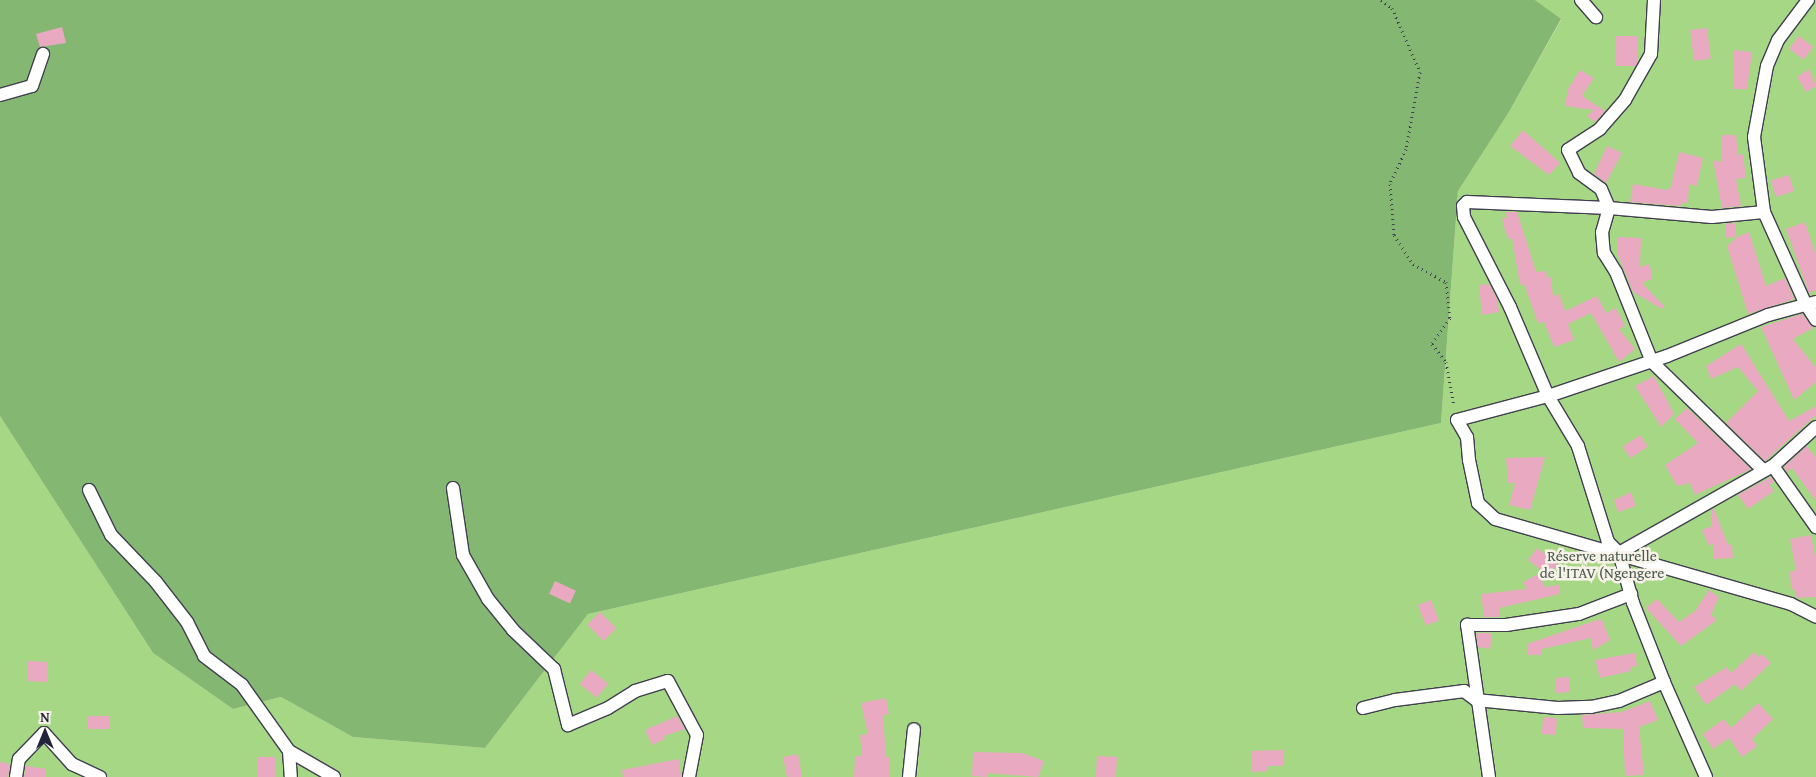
<!DOCTYPE html>
<html>
<head>
<meta charset="utf-8">
<style>
  body { margin:0 }
  #map { position:relative; width:1816px; height:777px; overflow:hidden; background:#ede4c6; font-family:"Gentium Book Plus",serif }
  div>[style] { position:absolute }
  .green>* { inset:0; background:#a6d785 }
  .forest>* { inset:0; background:#84b872 }
  .building>* { inset:0; background:#e9a9c0; transform-origin:0 0 }
  .path>* { height:3px; margin-top:-1.5px; transform-origin:0; background:repeating-linear-gradient(90deg,#403f50 0 1px,transparent 0 5px) }
  .roads { filter:drop-shadow(1px 0 #403f50) drop-shadow(-1px 0 #403f50) drop-shadow(0 1px #403f50) drop-shadow(0 -1px #403f50) }
  .minor>* { height:12px; margin:-6px; padding:0 6px; transform-origin:6px; border-radius:6px; background:#fff }
  span { translate:-50% -50%; white-space:nowrap; text-align:center; line-height:1.15; -webkit-text-stroke:5px #f7f3e8; paint-order:stroke }
  .park-label { font-size:15px; color:#4a5851 }
  .north { position:absolute; left:20px; top:707px; width:50px; height:50px; -webkit-text-stroke:4px #f7f3e8; paint-order:stroke; rotate:0deg; font-size:14px; font-weight:700; line-height:20px; text-align:center; color:#22223b }
  .north::after { content:''; display:block; margin:auto; width:18px; height:22px; background:#22223b; clip-path:polygon(50% 0,100% 100%,50% 72%,0 100%) }
</style>
</head>
<body>
<div id="map">
  <div class="green">
    <i style="clip-path:polygon(1535px 0,1816px 0,1816px 777px,0 777px,0 416px,153px 653px,233px 709px,281px 697px,353px 737px,485px 748px,588px 614px,1441px 423px,1458px 191px,1509px 112px,1561px 20px)"></i>
  </div>
  <div class="forest">
    <i style="clip-path:polygon(0 0,1535px 0,1561px 19px,1509px 112px,1458px 191px,1441px 423px,588px 614px,485px 748px,353px 737px,281px 697px,233px 709px,153px 653px,0 416px)"></i>
  </div>
  <div class="building">
    <i style="clip-path:polygon(62px 27px,66px 43px,40px 47px,36px 34px)"></i>
    <i style="left:1707px;top:28px;width:31px;height:17px;rotate:83deg"></i>
    <i style="left:1616px;top:36px;width:21px;height:30px"></i>
    <i style="left:1799px;top:36px;width:18px;height:16px;rotate:38deg"></i>
    <i style="clip-path:polygon(1734px 50px,1752px 52px,1747px 89px,1733px 89px)"></i>
    <i style="clip-path:polygon(1809px 69px,1816px 86px,1806px 92px,1797px 77px)"></i>
    <i style="clip-path:polygon(1580px 70px,1594px 78px,1582px 96px,1605px 111px,1595px 122px,1587px 116px,1594px 110px,1565px 106px,1568px 89px)"></i>
    <i style="clip-path:polygon(1523px 130px,1560px 163px,1549px 175px,1510px 146px)"></i>
    <i style="clip-path:polygon(1721px 135px,1736px 135px,1738px 155px,1743px 154px,1746px 178px,1736px 179px,1741px 206px,1722px 208px,1713px 160px,1721px 162px)"></i>
    <i style="clip-path:polygon(1607px 146px,1622px 153px,1606px 183px,1594px 174px)"></i>
    <i style="clip-path:polygon(1679px 152px,1703px 158px,1697px 186px,1689px 184px,1688px 203px,1681px 203px,1681px 206px,1630px 202px,1633px 184px,1667px 190px,1671px 187px)"></i>
    <i style="left:1789px;top:175px;width:17px;height:19px;rotate:73deg"></i>
    <i style="clip-path:polygon(1506px 212px,1517px 212px,1536px 272px,1546px 271px,1547px 278px,1551px 277px,1553px 296px,1559px 294px,1565px 311px,1597px 296px,1606px 313px,1616px 308px,1625px 326px,1619px 329px,1635px 349px,1619px 362px,1591px 313px,1568px 324px,1574px 340px,1554px 347px,1544px 322px,1538px 323px,1524px 284px,1520px 285px,1512px 238px,1508px 239px,1502px 219px,1507px 217px)"></i>
    <i style="clip-path:polygon(1805px 222px,1816px 255px,1816px 290px,1809px 293px,1786px 229px)"></i>
    <i style="left:1735px;top:223px;width:14px;height:10px;rotate:86deg"></i>
    <i style="clip-path:polygon(1749px 232px,1766px 286px,1785px 278px,1794px 299px,1748px 314px,1727px 246px,1737px 237px)"></i>
    <i style="clip-path:polygon(1618px 237px,1641px 238px,1640px 267px,1649px 264px,1652px 274px,1652px 279px,1642px 283px,1664px 306px,1662px 309px,1633px 292px,1618px 255px)"></i>
    <i style="clip-path:polygon(1489px 284px,1497px 299px,1499px 312px,1482px 315px,1479px 285px)"></i>
    <i style="clip-path:polygon(1802px 314px,1813px 328px,1793px 339px,1816px 368px,1816px 382px,1794px 400px,1761px 327px)"></i>
    <i style="clip-path:polygon(1741px 344px,1789px 421px,1816px 406px,1816px 415px,1765px 461px,1726px 423px,1758px 391px,1738px 367px,1711px 379px,1706px 366px)"></i>
    <i style="clip-path:polygon(1654px 376px,1674px 414px,1661px 427px,1635px 386px)"></i>
    <i style="clip-path:polygon(1687px 408px,1751px 469px,1695px 495px,1690px 483px,1677px 486px,1665px 465px,1698px 443px,1675px 419px)"></i>
    <i style="left:1640px;top:435px;width:14px;height:21px;rotate:56deg"></i>
    <i style="clip-path:polygon(1807px 446px,1816px 458px,1816px 501px,1792px 468px,1787px 472px,1784px 467px)"></i>
    <i style="clip-path:polygon(1545px 457px,1530px 510px,1509px 505px,1515px 483px,1508px 483px,1506px 458px)"></i>
    <i style="clip-path:polygon(1771px 477px,1774px 482px,1769px 485px,1774px 491px,1748px 509px,1738px 495px)"></i>
    <i style="clip-path:polygon(1631px 492px,1636px 506px,1618px 512px,1614px 500px)"></i>
    <i style="clip-path:polygon(1714px 509px,1728px 545px,1732px 544px,1733px 558px,1714px 559px,1713px 544px,1709px 546px,1702px 530px,1712px 526px,1711px 510px)"></i>
    <i style="clip-path:polygon(1811px 535px,1816px 560px,1816px 597px,1797px 598px,1794px 589px,1791px 589px,1790px 571px,1796px 571px,1790px 539px)"></i>
    <i style="left:1537px;top:548px;width:26px;height:15px;rotate:37deg"></i>
    <i style="clip-path:polygon(1538px 574px,1545px 587px,1559px 585px,1560px 594px,1499px 608px,1500px 617px,1484px 617px,1481px 594px,1527px 589px,1523px 582px)"></i>
    <i style="left:555px;top:581px;width:23px;height:14px;rotate:25deg"></i>
    <i style="clip-path:polygon(1709px 590px,1719px 597px,1711px 615px,1717px 620px,1681px 646px,1646px 608px,1657px 599px,1679px 622px,1695px 611px)"></i>
    <i style="left:1431px;top:600px;width:22px;height:14px;rotate:69deg"></i>
    <i style="left:600px;top:612px;width:23px;height:18px;rotate:45deg"></i>
    <i style="clip-path:polygon(1597px 620px,1602px 620px,1610px 640px,1593px 650px,1591px 638px,1542px 649px,1542px 655px,1528px 655px,1527px 644px)"></i>
    <i style="clip-path:polygon(1476px 633px,1492px 633px,1490px 649px,1478px 647px)"></i>
    <i style="clip-path:polygon(1754px 652px,1758px 657px,1762px 654px,1771px 663px,1741px 691px,1735px 684px,1706px 705px,1694px 687px,1727px 667px,1731px 673px)"></i>
    <i style="clip-path:polygon(1635px 653px,1637px 666px,1630px 667px,1631px 671px,1600px 678px,1595px 660px)"></i>
    <i style="left:28px;top:661px;width:20px;height:20px;rotate:3deg"></i>
    <i style="left:591px;top:670px;width:22px;height:18px;rotate:39deg"></i>
    <i style="left:1569px;top:677px;width:15px;height:14px;rotate:86deg"></i>
    <i style="clip-path:polygon(886px 698px,889px 714px,883px 715px,886px 757px,890px 757px,889px 777px,854px 777px,855px 756px,862px 756px,860px 735px,868px 734px,861px 703px)"></i>
    <i style="clip-path:polygon(1650px 701px,1658px 720px,1639px 727px,1644px 775px,1625px 776px,1623px 729px,1583px 728px,1582px 715px,1622px 712px)"></i>
    <i style="clip-path:polygon(1758px 703px,1773px 719px,1752px 739px,1757px 746px,1742px 757px,1729px 738px,1713px 749px,1703px 734px,1724px 719px,1731px 728px)"></i>
    <i style="left:87px;top:716px;width:23px;height:13px"></i>
    <i style="clip-path:polygon(677px 716px,685px 729px,664px 736px,665px 739px,652px 745px,645px 730px)"></i>
    <i style="left:1543px;top:717px;width:14px;height:17px;rotate:4deg"></i>
    <i style="clip-path:polygon(1283px 750px,1284px 766px,1268px 766px,1268px 771px,1252px 772px,1251px 751px)"></i>
    <i style="clip-path:polygon(973px 752px,1022px 753px,1044px 761px,1038px 777px,987px 773px,987px 777px,972px 776px)"></i>
    <i style="clip-path:polygon(798px 754px,802px 777px,787px 777px,783px 757px)"></i>
    <i style="left:1097px;top:756px;width:20px;height:21px;rotate:3deg"></i>
    <i style="left:257px;top:757px;width:18px;height:20px"></i>
    <i style="clip-path:polygon(679px 759px,681px 777px,623px 777px,622px 770px)"></i>
    <i style="clip-path:polygon(0 762px,10px 764px,8px 777px,0 777px)"></i>
    <i style="clip-path:polygon(26px 766px,46px 769px,46px 777px,24px 777px)"></i>
  </div>
  <div class="path">
    <i style="left:1381px;top:0;width:14px;rotate:36deg"></i>
    <i style="left:1392px;top:8px;width:70px;rotate:66.4deg"></i>
    <i style="left:1420px;top:72px;width:78px;rotate:100.3deg"></i>
    <i style="left:1406px;top:149px;width:38px;rotate:115deg"></i>
    <i style="left:1390px;top:184px;width:51px;rotate:85.5deg"></i>
    <i style="left:1394px;top:235px;width:35px;rotate:57deg"></i>
    <i style="left:1413px;top:264px;width:38px;rotate:29deg"></i>
    <i style="left:1446px;top:282px;width:36px;rotate:84deg"></i>
    <i style="left:1450px;top:318px;width:32px;rotate:125deg"></i>
    <i style="left:1432px;top:344px;width:23px;rotate:52deg"></i>
    <i style="left:1446px;top:362px;width:45px;rotate:79.7deg"></i>
  </div>
  <div class="roads">
    <div class="minor">
      <i style="left:1581px;top:0;width:23px;rotate:49deg"></i>
      <i style="left:1654px;top:0;width:54px;rotate:93.2deg"></i>
      <i style="left:1651px;top:54px;width:53px;rotate:119.5deg"></i>
      <i style="left:1625px;top:100px;width:38px;rotate:131deg"></i>
      <i style="left:1600px;top:129px;width:38px;rotate:147deg"></i>
      <i style="left:1568px;top:150px;width:25px;rotate:64deg"></i>
      <i style="left:1579px;top:173px;width:27px;rotate:36deg"></i>
      <i style="left:1601px;top:189px;width:21px;rotate:67deg"></i>
      <i style="left:1609px;top:208px;width:25px;rotate:106deg"></i>
      <i style="left:1602px;top:232px;width:21px;rotate:85deg"></i>
      <i style="left:1604px;top:253px;width:22px;rotate:58deg"></i>
      <i style="left:1616px;top:272px;width:97px;rotate:68.2deg"></i>
      <i style="left:1652px;top:362px;width:155px;rotate:44.2deg"></i>
      <i style="left:1808px;top:0;width:50px;rotate:126.9deg"></i>
      <i style="left:1778px;top:40px;width:28px;rotate:113deg"></i>
      <i style="left:1767px;top:66px;width:72px;rotate:100.4deg"></i>
      <i style="left:1754px;top:137px;width:76px;rotate:82.4deg"></i>
      <i style="left:1764px;top:212px;width:100px;rotate:65.7deg"></i>
      <i style="left:1805px;top:303px;width:20px;rotate:57deg"></i>
      <i style="left:0;top:95px;width:33px;rotate:-16deg"></i>
      <i style="left:32px;top:86px;width:34px;rotate:-71deg"></i>
      <i style="left:1816px;top:302px;width:50px;rotate:164.8deg"></i>
      <i style="left:1768px;top:315px;width:109px;rotate:157.9deg"></i>
      <i style="left:1667px;top:356px;width:126px;rotate:161.4deg"></i>
      <i style="left:1548px;top:396px;width:94px;rotate:165.2deg"></i>
      <i style="left:1457px;top:420px;width:20px;rotate:60deg"></i>
      <i style="left:1467px;top:437px;width:23px;rotate:85deg"></i>
      <i style="left:1469px;top:460px;width:44px;rotate:78.2deg"></i>
      <i style="left:1478px;top:503px;width:23px;rotate:43deg"></i>
      <i style="left:1495px;top:519px;width:308px;rotate:16deg"></i>
      <i style="left:1791px;top:604px;width:28px;rotate:27deg"></i>
      <i style="left:1773px;top:466px;width:75px;rotate:54.8deg"></i>
      <i style="left:453px;top:488px;width:68px;rotate:81.5deg"></i>
      <i style="left:463px;top:555px;width:51px;rotate:60.4deg"></i>
      <i style="left:488px;top:599px;width:40px;rotate:51deg"></i>
      <i style="left:513px;top:630px;width:57px;rotate:43.6deg"></i>
      <i style="left:554px;top:669px;width:58px;rotate:76deg"></i>
      <i style="left:568px;top:725px;width:43px;rotate:-23deg"></i>
      <i style="left:608px;top:708px;width:32px;rotate:-32deg"></i>
      <i style="left:635px;top:691px;width:34px;rotate:-17deg"></i>
      <i style="left:668px;top:681px;width:61px;rotate:61.8deg"></i>
      <i style="left:697px;top:735px;width:43px;rotate:100.8deg"></i>
      <i style="left:89px;top:490px;width:50px;rotate:63.9deg"></i>
      <i style="left:111px;top:535px;width:65px;rotate:46.2deg"></i>
      <i style="left:156px;top:582px;width:51px;rotate:52.2deg"></i>
      <i style="left:187px;top:622px;width:38px;rotate:63deg"></i>
      <i style="left:204px;top:656px;width:48px;rotate:37.3deg"></i>
      <i style="left:242px;top:685px;width:81px;rotate:54.5deg"></i>
      <i style="left:289px;top:751px;width:26px;rotate:86deg"></i>
      <i style="left:1619px;top:553px;width:177px;rotate:-29.5deg"></i>
      <i style="left:1773px;top:466px;width:58px;rotate:-42.2deg"></i>
      <i style="left:1363px;top:708px;width:33px;rotate:-14deg"></i>
      <i style="left:1395px;top:700px;width:70px;rotate:-7.4deg"></i>
      <i style="left:1464px;top:691px;width:15px;rotate:37deg"></i>
      <i style="left:1476px;top:700px;width:82px;rotate:5.6deg"></i>
      <i style="left:1558px;top:708px;width:33px;rotate:-2deg"></i>
      <i style="left:1591px;top:707px;width:29px;rotate:-12deg"></i>
      <i style="left:1619px;top:701px;width:49px;rotate:-22.9deg"></i>
      <i style="left:289px;top:751px;width:52px;rotate:30deg"></i>
      <i style="left:16px;top:777px;width:18px;rotate:-81deg"></i>
      <i style="left:19px;top:759px;width:36px;rotate:-46deg"></i>
      <i style="left:44px;top:733px;width:42px;rotate:47.9deg"></i>
      <i style="left:72px;top:764px;width:31px;rotate:25deg"></i>
      <i style="left:909px;top:777px;width:48px;rotate:-84.1deg"></i>
      <i style="left:1489px;top:777px;width:154px;rotate:-98.2deg"></i>
      <i style="left:1467px;top:625px;width:39px"></i>
      <i style="left:1506px;top:625px;width:74px;rotate:-8.6deg"></i>
      <i style="left:1579px;top:614px;width:56px;rotate:-21deg"></i>
      <i style="left:1706px;top:777px;width:104px;rotate:-113.9deg"></i>
      <i style="left:1664px;top:682px;width:85px;rotate:-111.4deg"></i>
      <i style="left:1633px;top:603px;width:52px;rotate:-105.6deg"></i>
      <i style="left:1619px;top:553px;width:16px;rotate:-135deg"></i>
      <i style="left:1608px;top:542px;width:101px;rotate:-107.4deg"></i>
      <i style="left:1578px;top:446px;width:58px;rotate:-121deg"></i>
      <i style="left:1548px;top:396px;width:97px;rotate:-113.1deg"></i>
      <i style="left:1510px;top:307px;width:101px;rotate:-117.1deg"></i>
      <i style="left:1464px;top:217px;width:11px;rotate:-95deg"></i>
      <i style="left:1463px;top:206px;width:6px;rotate:-45deg"></i>
      <i style="left:1467px;top:202px;width:142px;rotate:2.4deg"></i>
      <i style="left:1609px;top:208px;width:103px;rotate:5deg"></i>
      <i style="left:1712px;top:217px;width:52px;rotate:-5.5deg"></i>
    </div>
  </div>
  <div class="park-label">
    <span style="left:1602px;top:564px">Réserve naturelle<br>de l'ITAV (Ngengere</span>
  </div>
  <div class="north">N</div>
</div>
</body>
</html>
